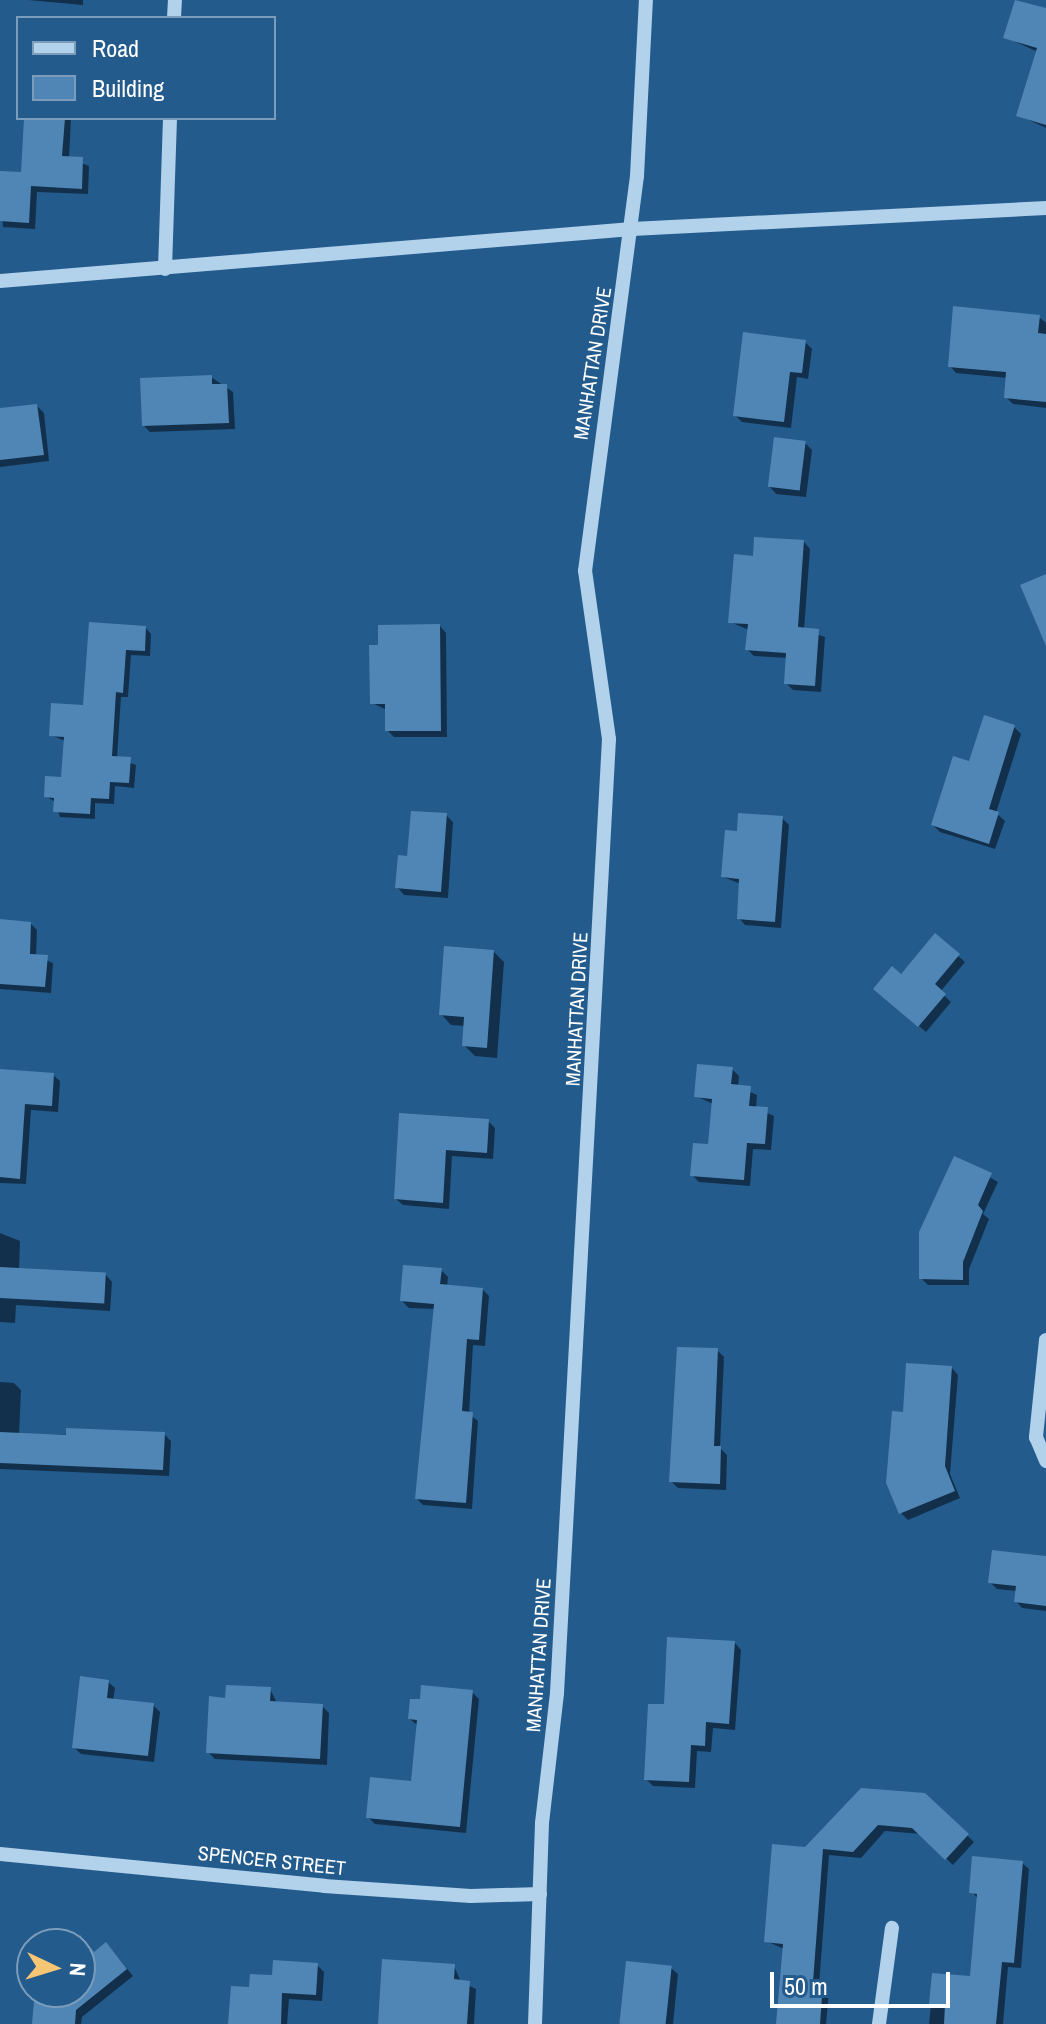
<!DOCTYPE html>
<html>
<head>
<meta charset="utf-8">
<style>
  body { margin:0 }
  #map { position:relative; width:1046px; height:2024px; overflow:hidden; background:#235b8d; font-family:"Archivo Narrow",sans-serif }
  div>[style] { position:absolute }
  .shadow>* { inset:0; background:#0007 }
  .building>* { inset:0; background:#5086b6; transform-origin:0 0 }
  .minor>* { height:14px; margin:-7px; padding:0 7px; transform-origin:7px; border-radius:7px; background:#b2d1eb }
  span { translate:-50% -50%; white-space:nowrap; text-align:center; line-height:1.15; -webkit-text-stroke:6px #235b8d; paint-order:stroke }
  .street-label { font-size:20px; color:#fff }
  .legend { position:absolute; left:16px; top:16px; width:260px; height:104px; box-sizing:border-box; background:#235b8d; border:2px solid #7b9dbb; margin:0; padding:10px 14px; list-style:none; font-size:24px; color:#fff }
  .legend li { display:flex; align-items:center; gap:16px; height:40px }
  .legend b { width:40px; border:2px solid #7b9dbb }
  .north { position:absolute; left:16px; top:1928px; width:80px; height:80px; box-sizing:border-box; background:#235b8d; border:2px solid #7b9dbb; border-radius:50%; rotate:94deg; font-size:22px; font-weight:700; line-height:32px; text-align:center; color:#fff }
  .north::after { content:''; display:block; margin:auto; width:28px; height:36px; background:#f6c675; clip-path:polygon(50% 0,100% 100%,50% 72%,0 100%) }
  .scale { position:absolute; left:770px; top:1972px; width:180px; height:36px; box-sizing:border-box; border:4px solid #fff; border-top:0; padding-left:10px; font-size:24px; line-height:28px; white-space:nowrap; color:#fff; -webkit-text-stroke:6px #235b8d; paint-order:stroke }
</style>
</head>
<body>
<div id="map">
  <div class="shadow">
    <i style="clip-path:polygon(28px 0,83px 0,83px 5px)"></i>
    <i style="clip-path:polygon(1046px 10px,1046px 128px,1018px 115px,1038px 52px,1005px 37px)"></i>
    <i style="clip-path:polygon(26px 118px,71px 118px,69px 158px,89px 166px,88px 194px,37px 192px,35px 229px,3px 227px,0 173px,23px 174px)"></i>
    <i style="clip-path:polygon(1039px 317px,1046px 323px,1046px 408px,1013px 404px,1006px 397px,1008px 378px,956px 373px,950px 366px)"></i>
    <i style="clip-path:polygon(805px 342px,812px 349px,808px 379px,797px 377px,791px 428px,742px 422px,735px 415px)"></i>
    <i style="clip-path:polygon(211px 377px,233px 392px,235px 429px,150px 432px,144px 426px)"></i>
    <i style="clip-path:polygon(37px 406px,44px 413px,49px 461px,0 467px,0 410px)"></i>
    <i style="clip-path:polygon(805px 443px,812px 450px,806px 497px,776px 494px,770px 487px)"></i>
    <i style="clip-path:polygon(804px 542px,810px 549px,804px 630px,825px 637px,821px 692px,793px 690px,786px 683px,788px 658px,754px 656px,747px 649px,749px 630px,730px 622px,755px 558px)"></i>
    <i style="clip-path:polygon(91px 625px,146px 628px,151px 634px,150px 656px,131px 655px,128px 697px,121px 697px,117px 758px,136px 765px,134px 788px,115px 786px,114px 804px,95px 803px,95px 819px,60px 817px,55px 802px,46px 796px,63px 779px,65px 741px,51px 735px,85px 707px)"></i>
    <i style="clip-path:polygon(440px 626px,446px 633px,447px 737px,394px 737px,387px 730px,387px 710px,372px 703px)"></i>
    <i style="clip-path:polygon(1014px 727px,1021px 734px,996px 813px,1005px 821px,995px 849px,940px 832px,933px 825px,971px 763px)"></i>
    <i style="clip-path:polygon(446px 815px,453px 822px,448px 898px,404px 895px,398px 888px,409px 858px)"></i>
    <i style="clip-path:polygon(782px 818px,789px 825px,781px 928px,745px 925px,739px 918px,741px 884px,723px 877px,739px 833px)"></i>
    <i style="clip-path:polygon(0 921px,30px 923px,37px 930px,36px 956px,53px 963px,51px 993px,0 989px)"></i>
    <i style="clip-path:polygon(935px 936px,965px 962px,940px 992px,951px 1002px,926px 1032px,882px 995px)"></i>
    <i style="clip-path:polygon(493px 951px,504px 962px,497px 1058px,475px 1056px,464px 1045px,465px 1026px,451px 1025px,441px 1014px)"></i>
    <i style="clip-path:polygon(732px 1069px,739px 1076px,738px 1087px,757px 1095px,756px 1108px,774px 1116px,771px 1150px,753px 1149px,750px 1186px,699px 1182px,692px 1175px,710px 1147px,713px 1104px,696px 1096px)"></i>
    <i style="clip-path:polygon(0 1071px,53px 1075px,60px 1081px,58px 1112px,31px 1110px,26px 1184px,0 1183px)"></i>
    <i style="clip-path:polygon(401px 1116px,488px 1121px,495px 1128px,493px 1159px,452px 1156px,449px 1209px,403px 1205px,396px 1199px)"></i>
    <i style="clip-path:polygon(955px 1158px,998px 1182px,983px 1214px,989px 1219px,969px 1269px,969px 1285px,928px 1285px,921px 1278px)"></i>
    <i style="clip-path:polygon(0 1233px,20px 1241px,19px 1270px,106px 1275px,112px 1282px,110px 1311px,16px 1305px,15px 1323px,0 1322px)"></i>
    <i style="clip-path:polygon(441px 1270px,448px 1277px,447px 1287px,482px 1289px,489px 1296px,485px 1346px,473px 1345px,469px 1414px,478px 1421px,472px 1509px,423px 1505px,417px 1499px,435px 1309px,409px 1308px,402px 1301px)"></i>
    <i style="clip-path:polygon(717px 1350px,724px 1357px,720px 1448px,727px 1455px,726px 1490px,678px 1488px,671px 1481px)"></i>
    <i style="clip-path:polygon(952px 1368px,958px 1375px,950px 1474px,960px 1498px,908px 1520px,901px 1513px,904px 1414px)"></i>
    <i style="clip-path:polygon(0 1382px,14px 1383px,21px 1390px,19px 1435px,164px 1434px,171px 1441px,169px 1476px,0 1469px)"></i>
    <i style="clip-path:polygon(1046px 1558px,1046px 1611px,1022px 1608px,1016px 1601px,1017px 1591px,997px 1589px,990px 1582px)"></i>
    <i style="clip-path:polygon(735px 1643px,741px 1650px,735px 1730px,713px 1728px,711px 1752px,697px 1751px,695px 1788px,653px 1786px,646px 1779px,666px 1707px)"></i>
    <i style="clip-path:polygon(108px 1682px,115px 1688px,113px 1701px,153px 1705px,160px 1712px,154px 1762px,81px 1754px,74px 1747px)"></i>
    <i style="clip-path:polygon(270px 1689px,277px 1703px,322px 1706px,329px 1713px,327px 1765px,215px 1759px,208px 1752px,227px 1700px)"></i>
    <i style="clip-path:polygon(472px 1692px,479px 1699px,466px 1833px,375px 1824px,368px 1817px,412px 1783px,417px 1725px,410px 1719px)"></i>
    <i style="clip-path:polygon(925px 1795px,974px 1842px,953px 1865px,921px 1834px,885px 1831px,861px 1858px,829px 1855px,819px 1985px,829px 1992px,826px 2024px,778px 2024px,784px 1949px,766px 1941px,806px 1849px)"></i>
    <i style="clip-path:polygon(1022px 1863px,1029px 1869px,1021px 1968px,1008px 1967px,1003px 2024px,929px 2024px,934px 1975px,972px 1978px,979px 1900px,972px 1892px)"></i>
    <i style="clip-path:polygon(78px 1935px,94px 1954px,113px 1951px,133px 1976px,82px 2017px,81px 2024px,34px 2024px,48px 2004px,49px 1992px,80px 1992px,80px 1944px,66px 1944px)"></i>
    <i style="clip-path:polygon(317px 1965px,324px 1972px,322px 2001px,289px 1999px,287px 2024px,230px 2024px,274px 1977px)"></i>
    <i style="clip-path:polygon(454px 1966px,461px 1982px,476px 1989px,474px 2024px,380px 2024px)"></i>
    <i style="clip-path:polygon(671px 1968px,678px 1974px,673px 2024px,621px 2024px)"></i>
  </div>
  <div class="building">
    <i style="clip-path:polygon(1015px 0,1046px 8px,1046px 125px,1016px 116px,1037px 48px,1003px 38px)"></i>
    <i style="clip-path:polygon(24px 118px,65px 118px,62px 156px,83px 157px,82px 189px,31px 186px,29px 223px,0 221px,0 171px,21px 172px)"></i>
    <i style="clip-path:polygon(953px 306px,1040px 315px,1038px 333px,1046px 334px,1046px 402px,1004px 398px,1006px 372px,948px 367px)"></i>
    <i style="clip-path:polygon(743px 332px,806px 340px,802px 373px,790px 372px,784px 422px,733px 416px)"></i>
    <i style="clip-path:polygon(212px 375px,212px 384px,227px 384px,229px 423px,142px 426px,140px 378px)"></i>
    <i style="clip-path:polygon(37px 404px,44px 455px,0 460px,0 408px)"></i>
    <i style="left:774px;top:437px;width:32px;height:50px;rotate:7deg"></i>
    <i style="clip-path:polygon(754px 537px,804px 540px,798px 627px,819px 629px,815px 686px,784px 684px,786px 653px,745px 650px,748px 624px,728px 623px,734px 554px,753px 556px)"></i>
    <i style="clip-path:polygon(1046px 574px,1046px 646px,1020px 585px)"></i>
    <i style="clip-path:polygon(89px 622px,146px 626px,145px 651px,126px 650px,123px 693px,116px 692px,112px 756px,131px 757px,129px 783px,110px 782px,109px 799px,91px 798px,90px 814px,53px 812px,54px 798px,44px 797px,45px 776px,61px 777px,64px 737px,49px 736px,51px 703px,83px 705px)"></i>
    <i style="clip-path:polygon(440px 624px,441px 731px,385px 731px,385px 704px,370px 704px,369px 645px,378px 645px,378px 625px)"></i>
    <i style="clip-path:polygon(984px 715px,1015px 725px,989px 809px,999px 812px,989px 844px,931px 825px,953px 756px,969px 761px)"></i>
    <i style="clip-path:polygon(411px 811px,447px 813px,441px 892px,395px 888px,398px 855px,407px 856px)"></i>
    <i style="clip-path:polygon(738px 813px,783px 816px,775px 922px,737px 919px,739px 879px,721px 877px,725px 830px,737px 831px)"></i>
    <i style="clip-path:polygon(0 919px,31px 922px,30px 954px,48px 955px,45px 987px,0 984px)"></i>
    <i style="clip-path:polygon(935px 933px,960px 954px,935px 984px,946px 994px,918px 1027px,873px 989px,892px 966px,901px 974px)"></i>
    <i style="clip-path:polygon(444px 946px,494px 950px,487px 1048px,462px 1046px,464px 1017px,439px 1015px)"></i>
    <i style="clip-path:polygon(697px 1064px,733px 1067px,731px 1084px,751px 1086px,749px 1106px,768px 1107px,765px 1144px,747px 1143px,744px 1180px,690px 1176px,693px 1143px,708px 1144px,712px 1099px,694px 1097px)"></i>
    <i style="clip-path:polygon(0 1069px,54px 1073px,52px 1106px,25px 1104px,20px 1179px,0 1177px)"></i>
    <i style="clip-path:polygon(399px 1113px,489px 1119px,487px 1153px,446px 1150px,443px 1203px,394px 1199px)"></i>
    <i style="clip-path:polygon(954px 1156px,992px 1173px,978px 1205px,983px 1211px,963px 1262px,963px 1280px,919px 1279px,919px 1232px)"></i>
    <i style="clip-path:polygon(403px 1265px,442px 1268px,440px 1284px,483px 1288px,479px 1340px,467px 1339px,462px 1411px,473px 1412px,466px 1503px,415px 1499px,434px 1304px,400px 1301px)"></i>
    <i style="left:0;top:1267px;width:106px;height:31px;rotate:3deg"></i>
    <i style="clip-path:polygon(677px 1347px,718px 1348px,714px 1446px,721px 1446px,720px 1484px,669px 1482px)"></i>
    <i style="clip-path:polygon(906px 1363px,952px 1366px,945px 1466px,955px 1491px,899px 1514px,886px 1483px,892px 1411px,903px 1412px)"></i>
    <i style="clip-path:polygon(66px 1428px,165px 1432px,163px 1470px,0 1463px,0 1432px,66px 1435px)"></i>
    <i style="clip-path:polygon(992px 1550px,1046px 1556px,1046px 1606px,1014px 1602px,1016px 1586px,988px 1583px)"></i>
    <i style="clip-path:polygon(667px 1637px,735px 1641px,729px 1724px,706px 1722px,705px 1746px,691px 1745px,689px 1782px,644px 1780px,648px 1704px,664px 1704px)"></i>
    <i style="clip-path:polygon(80px 1676px,109px 1680px,107px 1698px,154px 1703px,148px 1756px,72px 1748px)"></i>
    <i style="clip-path:polygon(226px 1685px,271px 1687px,270px 1701px,323px 1704px,320px 1759px,206px 1753px,209px 1696px,225px 1698px)"></i>
    <i style="clip-path:polygon(421px 1685px,473px 1690px,460px 1827px,366px 1818px,370px 1777px,411px 1781px,417px 1720px,408px 1719px,410px 1699px,420px 1699px)"></i>
    <i style="clip-path:polygon(861px 1788px,925px 1793px,969px 1834px,945px 1860px,912px 1828px,878px 1825px,853px 1852px,823px 1849px,813px 1982px,823px 1983px,820px 2024px,776px 2024px,783px 1944px,764px 1942px,772px 1844px,805px 1847px)"></i>
    <i style="clip-path:polygon(972px 1856px,1023px 1861px,1014px 1963px,1002px 1962px,996px 2024px,944px 2024px,945px 2005px,929px 2004px,932px 1973px,970px 1976px,977px 1894px,969px 1893px)"></i>
    <i style="clip-path:polygon(80px 1935px,94px 1952px,106px 1942px,127px 1969px,76px 2010px,75px 2024px,32px 2024px,34px 2001px,46px 2002px,47px 1992px,80px 1992px)"></i>
    <i style="clip-path:polygon(382px 1959px,455px 1964px,454px 1979px,470px 1981px,467px 2024px,378px 2024px)"></i>
    <i style="clip-path:polygon(273px 1960px,318px 1963px,316px 1995px,282px 1993px,281px 2024px,228px 2024px,231px 1986px,249px 1987px,250px 1974px,272px 1975px)"></i>
    <i style="left:626px;top:1961px;width:46px;height:63px;rotate:6deg"></i>
  </div>
  <div class="minor">
    <i style="left:174px;top:18px;width:18px;rotate:-87deg"></i>
    <i style="left:165px;top:269px;width:151px;rotate:-88.1deg"></i>
    <i style="left:0;top:281px;width:634px;rotate:-4.7deg"></i>
    <i style="left:632px;top:229px;width:415px;rotate:-2.9deg"></i>
    <i style="left:1046px;top:1340px;width:98px;rotate:95.9deg"></i>
    <i style="left:1036px;top:1437px;width:26px;rotate:67deg"></i>
    <i style="left:0;top:1854px;width:326px;rotate:5.6deg"></i>
    <i style="left:324px;top:1886px;width:147px;rotate:3.9deg"></i>
    <i style="left:471px;top:1896px;width:69px;rotate:-1.7deg"></i>
    <i style="left:535px;top:2024px;width:201px;rotate:-88deg"></i>
    <i style="left:542px;top:1823px;width:131px;rotate:-83.4deg"></i>
    <i style="left:557px;top:1693px;width:955px;rotate:-86.88deg"></i>
    <i style="left:609px;top:739px;width:170px;rotate:-98.1deg"></i>
    <i style="left:585px;top:571px;width:398px;rotate:-82.5deg"></i>
    <i style="left:637px;top:176px;width:176px;rotate:-87.1deg"></i>
    <i style="left:879px;top:2024px;width:97px;rotate:-82.3deg"></i>
  </div>
  <div class="street-label">
    <span style="left:592px;top:363px;rotate:-81deg">MANHATTAN DRIVE</span>
    <span style="left:576px;top:1009px;rotate:-87deg">MANHATTAN DRIVE</span>
    <span style="left:538px;top:1655px;rotate:-86deg">MANHATTAN DRIVE</span>
    <span style="left:272px;top:1860px;rotate:6deg">SPENCER STREET</span>
  </div>
  <ul class="legend">
  <li><b style="height:10px;background:#b2d1eb"></b>Road</li>
  <li><b style="height:22px;background:#5086b6"></b>Building</li>
  </ul>
  <div class="north">N</div>
  <div class="scale">50 m</div>
</div>
</body>
</html>
